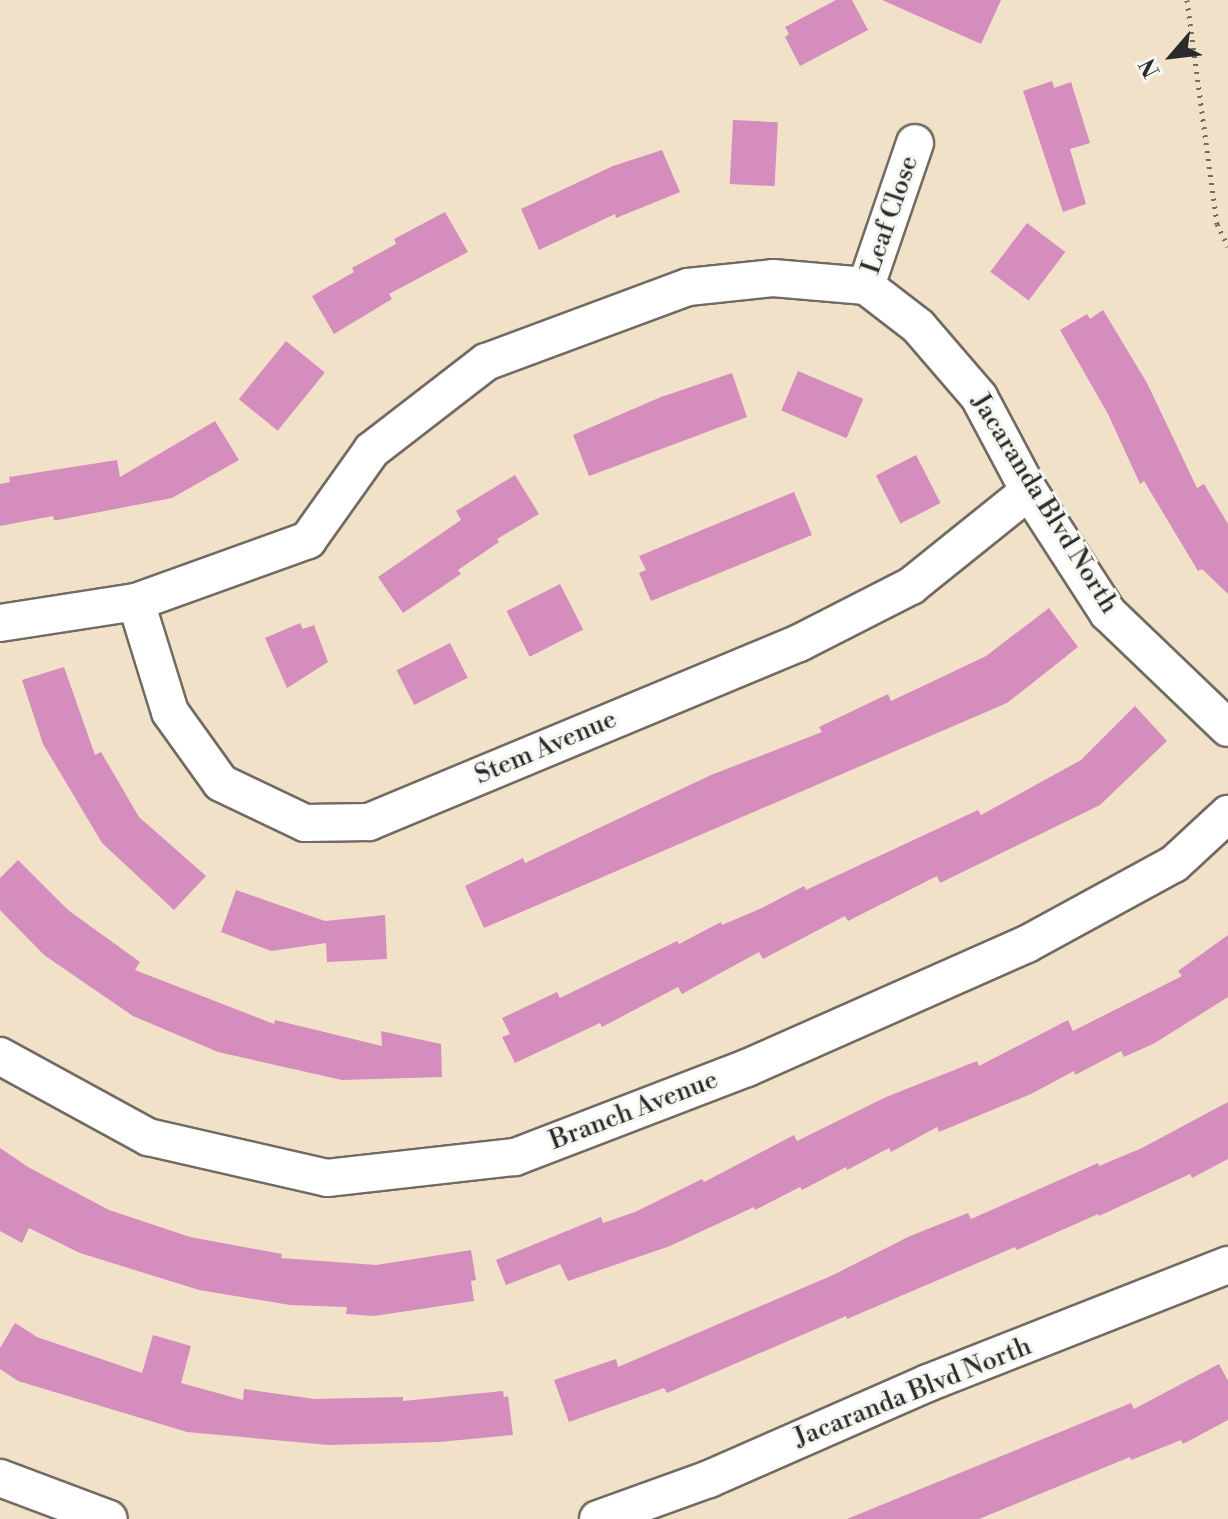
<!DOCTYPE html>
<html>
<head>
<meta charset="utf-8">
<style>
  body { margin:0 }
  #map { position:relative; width:1228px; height:1519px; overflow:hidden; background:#f2e1c9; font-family:"Libre Bodoni",serif }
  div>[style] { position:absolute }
  .building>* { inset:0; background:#d48dbc; transform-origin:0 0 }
  .path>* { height:5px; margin-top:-2.5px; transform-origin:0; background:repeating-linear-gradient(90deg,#716b62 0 2px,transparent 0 8px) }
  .roads { filter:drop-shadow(2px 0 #716b62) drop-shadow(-2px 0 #716b62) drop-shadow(0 2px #716b62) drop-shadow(0 -2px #716b62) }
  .minor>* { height:36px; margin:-18px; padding:0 18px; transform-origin:18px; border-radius:18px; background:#fff }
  span { translate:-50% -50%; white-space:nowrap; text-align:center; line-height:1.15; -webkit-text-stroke:6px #f6f6f2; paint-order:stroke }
  .street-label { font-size:26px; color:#2b2b2b }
  .north { position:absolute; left:1132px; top:16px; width:80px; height:80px; -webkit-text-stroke:6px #f6f6f2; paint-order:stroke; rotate:242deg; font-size:22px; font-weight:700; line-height:32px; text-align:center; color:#2b2b2b }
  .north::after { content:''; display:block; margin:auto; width:28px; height:36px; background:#2b2b2b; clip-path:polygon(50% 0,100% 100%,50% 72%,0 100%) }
</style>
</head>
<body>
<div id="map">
  <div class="building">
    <i style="clip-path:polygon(836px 0,852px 0,868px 30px,800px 66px,785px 37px,789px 34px,785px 27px)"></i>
    <i style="clip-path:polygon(882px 0,1001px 0,981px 44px)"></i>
    <i style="clip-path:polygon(1052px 81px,1054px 88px,1071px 82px,1090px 143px,1070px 149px,1086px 204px,1063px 212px,1023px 91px)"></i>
    <i style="left:733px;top:120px;width:45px;height:64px;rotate:3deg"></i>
    <i style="clip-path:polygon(662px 150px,680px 192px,616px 218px,615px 214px,539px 250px,521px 209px,613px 166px)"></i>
    <i style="clip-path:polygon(445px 212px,468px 252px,389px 294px,392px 299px,334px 334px,312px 296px,354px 272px,352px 268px,396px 244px,394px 239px)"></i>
    <i style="left:1027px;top:223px;width:48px;height:61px;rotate:37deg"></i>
    <i style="clip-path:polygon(1103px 310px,1147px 383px,1197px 488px,1204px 484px,1228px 524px,1228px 594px,1202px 569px,1198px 571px,1144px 481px,1140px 484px,1108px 414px,1060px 330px,1087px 314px,1090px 319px)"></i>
    <i style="left:286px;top:341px;width:50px;height:75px;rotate:39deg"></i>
    <i style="left:798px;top:371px;width:71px;height:43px;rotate:23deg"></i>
    <i style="clip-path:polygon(732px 373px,747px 417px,589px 476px,573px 435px,661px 397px)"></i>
    <i style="clip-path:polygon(215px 421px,239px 460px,172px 498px,58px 520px,54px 520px,53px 516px,0 526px,0 484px,10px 482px,9px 477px,117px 460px,120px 477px)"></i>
    <i style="left:916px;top:455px;width:54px;height:45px;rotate:63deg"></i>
    <i style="clip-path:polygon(515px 475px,539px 514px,497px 539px,499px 542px,458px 570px,461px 574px,403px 613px,378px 577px,461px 520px,456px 511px)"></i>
    <i style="clip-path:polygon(794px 492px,812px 535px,651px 601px,639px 573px,646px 570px,639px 556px)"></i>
    <i style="left:560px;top:584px;width:51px;height:60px;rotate:63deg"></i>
    <i style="clip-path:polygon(1049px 608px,1078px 647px,1007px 703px,484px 928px,465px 886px,523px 858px,525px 863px,711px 775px,822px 732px,819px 727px,888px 694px,891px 701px,942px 677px,986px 656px)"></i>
    <i style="clip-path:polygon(300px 623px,303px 629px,314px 625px,328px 662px,287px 688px,265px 638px)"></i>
    <i style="left:450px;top:643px;width:39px;height:60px;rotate:63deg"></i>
    <i style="clip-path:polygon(64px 667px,95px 755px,101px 752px,139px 817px,206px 876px,174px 910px,102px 843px,43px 744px,22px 680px)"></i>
    <i style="clip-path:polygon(1135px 706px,1167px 741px,1100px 805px,940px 883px,937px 876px,848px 921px,845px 916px,763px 959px,759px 952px,682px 994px,678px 987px,602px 1027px,600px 1023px,515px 1063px,502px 1037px,510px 1034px,502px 1018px,557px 992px,560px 998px,677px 941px,679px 944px,721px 922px,722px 925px,762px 908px,804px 886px,806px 890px,978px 810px,981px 815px,1081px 760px)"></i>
    <i style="clip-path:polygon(18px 860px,68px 910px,140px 962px,135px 970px,274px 1024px,275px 1020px,382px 1046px,381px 1031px,441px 1044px,442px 1077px,342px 1080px,218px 1052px,133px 1016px,44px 955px,0 910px,0 878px)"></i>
    <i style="clip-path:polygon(236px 890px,325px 921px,385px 915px,387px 959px,327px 962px,326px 943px,271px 951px,221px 932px)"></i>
    <i style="clip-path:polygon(1228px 935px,1228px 997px,1155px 1043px,1124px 1057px,1121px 1051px,1075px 1075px,1074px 1071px,1031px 1094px,939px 1132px,937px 1127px,891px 1152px,889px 1148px,847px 1170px,846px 1167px,802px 1190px,800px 1187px,755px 1210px,754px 1207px,670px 1246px,568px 1281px,560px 1264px,506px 1285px,496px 1260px,601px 1217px,603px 1223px,635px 1212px,702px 1179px,704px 1182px,794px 1135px,797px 1141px,886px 1097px,977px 1061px,979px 1066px,1068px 1020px,1073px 1031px,1182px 976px,1178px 971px)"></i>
    <i style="clip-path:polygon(1228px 1102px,1228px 1159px,1192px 1178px,1190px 1174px,1099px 1216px,1098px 1214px,1017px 1250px,1015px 1247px,847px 1319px,846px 1316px,667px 1393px,664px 1388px,569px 1422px,554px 1380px,616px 1359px,618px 1367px,833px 1275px,910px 1236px,968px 1213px,971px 1219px,1098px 1163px,1099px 1166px,1142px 1148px)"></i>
    <i style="clip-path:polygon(0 1148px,28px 1167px,109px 1210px,190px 1237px,282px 1254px,281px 1258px,376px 1265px,471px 1250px,476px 1280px,471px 1281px,474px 1301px,374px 1316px,346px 1314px,347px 1307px,290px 1305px,199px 1290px,80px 1253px,29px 1228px,22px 1243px,0 1231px)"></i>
    <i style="clip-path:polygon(15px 1323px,37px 1337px,142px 1373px,153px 1335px,191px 1346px,181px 1383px,243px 1400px,244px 1389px,314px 1399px,403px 1397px,403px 1401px,503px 1391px,504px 1397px,508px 1396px,513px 1435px,439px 1442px,329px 1445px,187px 1432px,18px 1381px,0 1369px,0 1348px)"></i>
    <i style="clip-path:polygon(1219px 1364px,1228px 1381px,1228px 1420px,1183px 1444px,1181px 1440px,1131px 1460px,1130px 1457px,979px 1519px,847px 1519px,1131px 1403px,1134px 1409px)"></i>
  </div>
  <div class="path">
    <i style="left:1187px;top:0;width:226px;rotate:82.4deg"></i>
    <i style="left:1217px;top:224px;width:25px;rotate:64deg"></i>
  </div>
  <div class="roads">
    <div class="minor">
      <i style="left:866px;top:286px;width:151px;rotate:-71.1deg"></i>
      <i style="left:136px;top:602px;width:115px;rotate:72.8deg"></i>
      <i style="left:170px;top:712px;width:87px;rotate:54.3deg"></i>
      <i style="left:221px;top:783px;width:93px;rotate:25.5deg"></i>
      <i style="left:305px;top:823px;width:64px;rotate:-0.9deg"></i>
      <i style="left:369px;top:822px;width:466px;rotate:-22.6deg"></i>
      <i style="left:799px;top:643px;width:126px;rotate:-27deg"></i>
      <i style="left:911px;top:586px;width:151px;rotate:-38.8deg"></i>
      <i style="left:0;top:623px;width:138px;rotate:-8.8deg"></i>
      <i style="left:136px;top:602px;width:183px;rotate:-19.8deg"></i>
      <i style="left:308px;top:540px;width:110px;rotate:-54.6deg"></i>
      <i style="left:372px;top:450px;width:144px;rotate:-37.7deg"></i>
      <i style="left:486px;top:362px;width:215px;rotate:-20.4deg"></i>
      <i style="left:688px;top:287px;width:85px;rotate:-6deg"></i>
      <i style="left:773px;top:278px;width:93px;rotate:4.9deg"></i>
      <i style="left:866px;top:286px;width:66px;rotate:37.6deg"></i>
      <i style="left:918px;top:326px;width:94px;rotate:49.3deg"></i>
      <i style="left:979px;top:397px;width:106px;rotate:62deg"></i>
      <i style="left:1029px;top:491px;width:145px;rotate:57.1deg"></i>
      <i style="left:1108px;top:613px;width:166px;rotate:43.8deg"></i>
      <i style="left:0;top:1056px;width:169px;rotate:28.7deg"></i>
      <i style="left:148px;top:1137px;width:184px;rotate:12.9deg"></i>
      <i style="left:327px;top:1178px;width:189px;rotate:-6.4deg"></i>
      <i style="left:515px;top:1157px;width:248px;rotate:-21deg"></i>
      <i style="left:747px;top:1068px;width:306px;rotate:-23.9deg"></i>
      <i style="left:1027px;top:944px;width:167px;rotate:-28.6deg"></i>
      <i style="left:1174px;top:864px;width:74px;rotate:-42.8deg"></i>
      <i style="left:0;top:1478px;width:116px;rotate:20.6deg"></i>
      <i style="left:598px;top:1519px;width:118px;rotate:-19.8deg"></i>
      <i style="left:709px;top:1479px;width:239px;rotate:-23.7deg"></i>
      <i style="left:928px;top:1383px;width:322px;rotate:-21.5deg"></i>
    </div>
  </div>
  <div class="street-label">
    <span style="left:891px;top:215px;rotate:-71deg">Leaf Close</span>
    <span style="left:1044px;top:504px;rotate:58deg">Jacaranda Blvd North</span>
    <span style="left:546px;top:748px;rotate:-23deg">Stem Avenue</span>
    <span style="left:634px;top:1111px;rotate:-21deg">Branch Avenue</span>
    <span style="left:913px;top:1393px;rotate:-22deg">Jacaranda Blvd North</span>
  </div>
  <div class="north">N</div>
</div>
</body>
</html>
